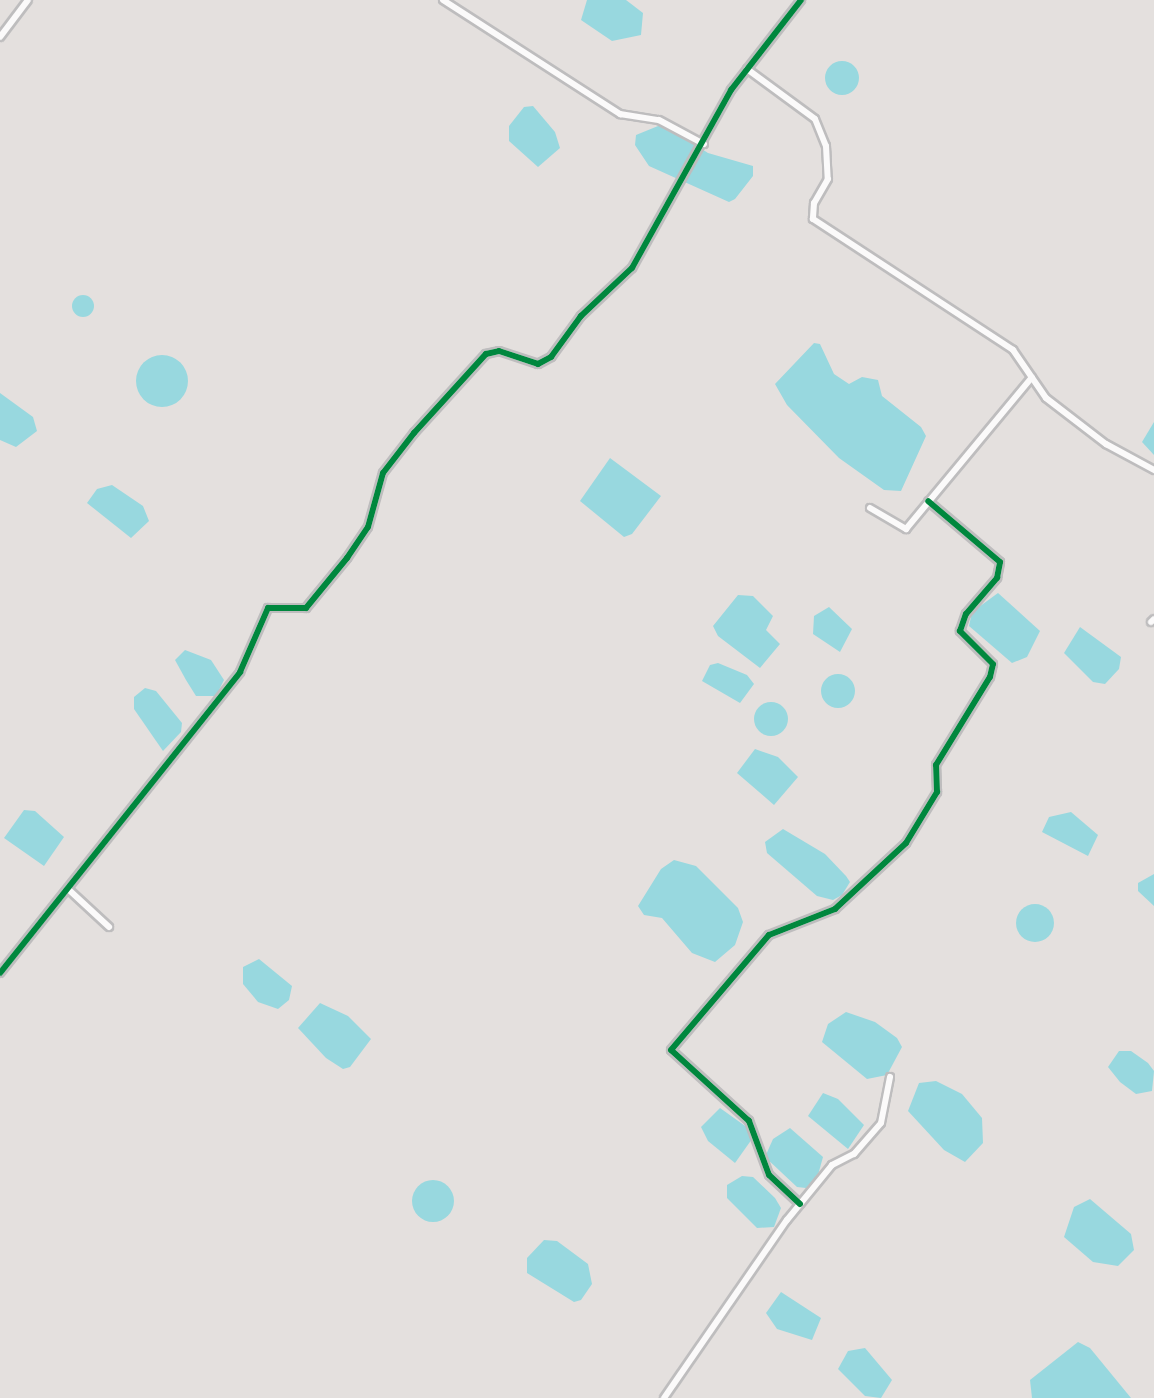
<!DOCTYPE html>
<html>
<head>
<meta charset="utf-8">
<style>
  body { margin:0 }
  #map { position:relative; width:1154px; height:1398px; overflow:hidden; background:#e4e0de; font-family:Helvetica,sans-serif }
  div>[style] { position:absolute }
  .water>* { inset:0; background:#98d8df }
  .round { border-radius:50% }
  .roads { filter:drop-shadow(2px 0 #bebdbe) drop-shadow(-2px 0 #bebdbe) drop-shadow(0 2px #bebdbe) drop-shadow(0 -2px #bebdbe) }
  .minor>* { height:6px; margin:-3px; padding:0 3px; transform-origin:3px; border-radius:3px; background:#fbfafa }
  .cycleway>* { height:6px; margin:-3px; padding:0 3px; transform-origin:3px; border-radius:3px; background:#00873e }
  span { translate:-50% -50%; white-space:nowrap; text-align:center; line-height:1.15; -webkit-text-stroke:4.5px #fff; paint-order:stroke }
</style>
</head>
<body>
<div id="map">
  <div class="water">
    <i style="clip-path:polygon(587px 0,626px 0,643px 13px,641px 35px,612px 41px,581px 20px)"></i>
    <i class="round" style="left:825px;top:61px;width:34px;height:34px"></i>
    <i style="clip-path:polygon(533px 106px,555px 132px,560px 148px,538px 167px,509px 141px,509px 126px,524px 107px)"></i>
    <i style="clip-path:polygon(663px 124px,708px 153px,753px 166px,753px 176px,735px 199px,729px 202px,649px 166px,635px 145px,636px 135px)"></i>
    <i class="round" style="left:72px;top:295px;width:22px;height:22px"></i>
    <i style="clip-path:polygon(814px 343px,820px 344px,834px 374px,849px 384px,862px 377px,878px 380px,882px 396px,921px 427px,926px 436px,901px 491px,884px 490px,839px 458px,787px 405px,775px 384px)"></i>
    <i class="round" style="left:136px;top:355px;width:52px;height:52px"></i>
    <i style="clip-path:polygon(0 393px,33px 417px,37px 431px,16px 447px,0 440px)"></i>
    <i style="clip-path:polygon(1154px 422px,1154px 455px,1142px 442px)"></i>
    <i style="clip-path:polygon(610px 458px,661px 496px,632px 534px,624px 537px,580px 501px)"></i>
    <i style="clip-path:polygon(112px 485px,143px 506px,149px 521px,131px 538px,87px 503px,97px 489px)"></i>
    <i style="clip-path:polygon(998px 593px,1040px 631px,1027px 657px,1012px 663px,969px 626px,972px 612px)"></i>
    <i style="clip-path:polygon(738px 595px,753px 596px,773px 616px,766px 630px,780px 644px,760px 668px,718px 636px,713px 626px)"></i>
    <i style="clip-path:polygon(829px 607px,852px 629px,840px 652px,813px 634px,814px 616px)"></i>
    <i style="clip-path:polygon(1080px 627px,1121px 657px,1119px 669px,1105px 684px,1093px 682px,1064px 653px)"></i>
    <i style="clip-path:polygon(185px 650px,211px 660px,224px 680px,216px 696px,196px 696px,186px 680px,175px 660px)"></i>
    <i style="clip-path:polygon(718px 663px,747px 675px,754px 684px,740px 703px,702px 681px,710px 665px)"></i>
    <i class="round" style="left:821px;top:674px;width:34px;height:34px"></i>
    <i style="clip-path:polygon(145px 688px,156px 691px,182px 723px,181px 732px,163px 751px,134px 709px,134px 697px)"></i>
    <i class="round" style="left:754px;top:702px;width:34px;height:34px"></i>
    <i style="clip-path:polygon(755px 749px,778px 757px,798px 777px,774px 805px,737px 773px)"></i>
    <i style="clip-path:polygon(24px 810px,35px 811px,64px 837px,44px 866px,4px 838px)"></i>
    <i style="clip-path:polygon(1071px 812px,1098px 835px,1088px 856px,1042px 832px,1049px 817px)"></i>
    <i style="clip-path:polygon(783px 829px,825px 854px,846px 876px,850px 882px,842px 895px,833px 900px,817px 896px,767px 853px,765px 842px)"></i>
    <i style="clip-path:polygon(674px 860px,696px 866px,738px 908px,743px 922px,735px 945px,715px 962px,692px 953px,662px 918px,644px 915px,638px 906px,661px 869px)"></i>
    <i style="clip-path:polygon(1154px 874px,1154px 906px,1138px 891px,1138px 883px)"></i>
    <i class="round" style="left:1016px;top:904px;width:38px;height:38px"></i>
    <i style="clip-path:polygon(259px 959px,292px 986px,289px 1000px,278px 1009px,258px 1002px,243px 984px,243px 967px)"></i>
    <i style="clip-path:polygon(320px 1003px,348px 1016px,371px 1039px,350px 1067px,343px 1069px,326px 1058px,298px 1028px)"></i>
    <i style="clip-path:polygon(846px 1012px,875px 1022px,897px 1038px,902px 1047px,887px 1075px,867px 1079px,822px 1042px,828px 1024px)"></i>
    <i style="clip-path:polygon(1119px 1051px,1131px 1051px,1148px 1063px,1154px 1071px,1152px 1091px,1136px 1094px,1120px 1082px,1108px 1067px)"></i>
    <i style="clip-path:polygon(936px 1081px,962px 1094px,982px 1118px,983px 1143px,965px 1162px,944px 1150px,908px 1111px,919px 1083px)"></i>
    <i style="clip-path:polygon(823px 1093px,838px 1099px,864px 1125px,848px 1149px,808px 1116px)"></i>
    <i style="clip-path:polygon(720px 1108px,748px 1128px,752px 1139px,735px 1163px,708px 1141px,701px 1127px)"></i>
    <i style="clip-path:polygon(790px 1128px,823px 1157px,818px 1175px,806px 1188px,797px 1187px,765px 1157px,773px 1139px)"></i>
    <i style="clip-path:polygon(742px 1176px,753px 1177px,775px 1198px,781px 1208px,774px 1227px,757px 1228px,727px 1198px,727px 1185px)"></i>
    <i class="round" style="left:412px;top:1180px;width:42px;height:42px"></i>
    <i style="clip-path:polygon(1090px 1199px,1131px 1234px,1134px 1250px,1118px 1266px,1093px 1262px,1064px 1237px,1074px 1207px)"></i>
    <i style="clip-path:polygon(544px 1240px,557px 1241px,588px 1264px,592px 1284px,581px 1300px,574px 1302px,527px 1273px,527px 1258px)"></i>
    <i style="clip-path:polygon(781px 1292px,821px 1318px,812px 1340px,777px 1329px,766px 1313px)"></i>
    <i style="clip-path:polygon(1078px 1342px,1090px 1348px,1131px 1398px,1032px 1398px,1030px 1380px)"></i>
    <i style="clip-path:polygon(865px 1348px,892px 1380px,881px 1398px,865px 1396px,838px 1369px,848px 1351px)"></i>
  </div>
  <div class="roads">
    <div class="minor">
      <i style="left:443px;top:0;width:211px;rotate:32.8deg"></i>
      <i style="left:620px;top:114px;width:39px;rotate:9deg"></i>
      <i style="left:659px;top:120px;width:51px;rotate:28.1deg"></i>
      <i style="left:0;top:37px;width:46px;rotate:-52.9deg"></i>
      <i style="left:747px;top:69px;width:84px;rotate:36.3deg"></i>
      <i style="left:815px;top:119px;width:29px;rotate:68deg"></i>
      <i style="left:826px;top:146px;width:33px;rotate:87deg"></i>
      <i style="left:828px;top:179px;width:28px;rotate:120deg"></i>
      <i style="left:814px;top:203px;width:16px;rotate:94deg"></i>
      <i style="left:813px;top:219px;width:239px;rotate:33.2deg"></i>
      <i style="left:1013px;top:350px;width:58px;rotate:55.5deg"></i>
      <i style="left:1046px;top:398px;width:76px;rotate:37.5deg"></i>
      <i style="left:1106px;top:444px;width:55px;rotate:28.4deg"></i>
      <i style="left:870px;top:508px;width:42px;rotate:30.3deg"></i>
      <i style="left:906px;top:529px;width:197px;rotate:-50.3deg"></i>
      <i style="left:1151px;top:622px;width:4px;rotate:-45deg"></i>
      <i style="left:68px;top:889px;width:56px;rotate:42.8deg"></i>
      <i style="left:0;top:973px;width:385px;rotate:-51.4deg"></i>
      <i style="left:240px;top:672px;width:70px;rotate:-66.4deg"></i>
      <i style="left:268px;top:608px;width:38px"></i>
      <i style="left:306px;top:608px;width:65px;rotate:-50.6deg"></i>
      <i style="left:347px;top:558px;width:37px;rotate:-56deg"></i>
      <i style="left:368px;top:527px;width:56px;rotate:-74.5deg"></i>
      <i style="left:383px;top:473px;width:51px;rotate:-52.2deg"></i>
      <i style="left:414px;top:433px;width:107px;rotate:-47.7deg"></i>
      <i style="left:486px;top:354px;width:13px;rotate:-13deg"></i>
      <i style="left:499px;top:351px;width:41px;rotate:18.4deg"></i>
      <i style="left:538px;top:364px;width:15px;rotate:-28deg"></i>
      <i style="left:551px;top:357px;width:51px;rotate:-53.8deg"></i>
      <i style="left:581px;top:316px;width:70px;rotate:-43.3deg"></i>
      <i style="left:632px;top:268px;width:204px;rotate:-60.9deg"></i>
      <i style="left:731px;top:90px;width:114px;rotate:-52.1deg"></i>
      <i style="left:800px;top:1204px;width:42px;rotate:-136.9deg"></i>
      <i style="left:769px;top:1175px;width:58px;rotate:-110.3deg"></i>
      <i style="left:749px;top:1121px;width:105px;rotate:-137.7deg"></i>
      <i style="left:671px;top:1050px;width:151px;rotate:-49.6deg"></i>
      <i style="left:769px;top:935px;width:71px;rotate:-21.5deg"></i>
      <i style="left:835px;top:909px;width:97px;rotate:-42.9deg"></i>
      <i style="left:906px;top:843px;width:60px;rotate:-58.7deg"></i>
      <i style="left:937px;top:792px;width:27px;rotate:-92deg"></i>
      <i style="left:936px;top:765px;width:103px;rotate:-58.5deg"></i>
      <i style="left:990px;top:677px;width:13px;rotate:-77deg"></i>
      <i style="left:993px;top:664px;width:47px;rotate:-135deg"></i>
      <i style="left:960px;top:631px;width:18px;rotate:-71deg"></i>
      <i style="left:966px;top:614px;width:48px;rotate:-49.3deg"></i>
      <i style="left:997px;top:578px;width:16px;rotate:-79deg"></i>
      <i style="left:1000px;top:562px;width:94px;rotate:-139.7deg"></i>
      <i style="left:664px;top:1398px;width:216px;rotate:-55.4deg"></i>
      <i style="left:787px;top:1220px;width:71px;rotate:-50.7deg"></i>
      <i style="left:832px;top:1165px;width:25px;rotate:-27deg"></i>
      <i style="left:854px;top:1154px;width:41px;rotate:-48.9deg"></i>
      <i style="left:881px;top:1123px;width:47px;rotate:-78.9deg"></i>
    </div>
  </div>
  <div class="cycleway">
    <i style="left:0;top:973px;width:385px;rotate:-51.4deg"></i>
    <i style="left:240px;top:672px;width:70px;rotate:-66.4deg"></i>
    <i style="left:268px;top:608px;width:38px"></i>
    <i style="left:306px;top:608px;width:65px;rotate:-50.6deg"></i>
    <i style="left:347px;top:558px;width:37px;rotate:-56deg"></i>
    <i style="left:368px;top:527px;width:56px;rotate:-74.5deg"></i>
    <i style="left:383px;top:473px;width:51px;rotate:-52.2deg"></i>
    <i style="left:414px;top:433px;width:107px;rotate:-47.7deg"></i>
    <i style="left:486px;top:354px;width:13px;rotate:-13deg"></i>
    <i style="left:499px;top:351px;width:41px;rotate:18.4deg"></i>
    <i style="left:538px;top:364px;width:15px;rotate:-28deg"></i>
    <i style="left:551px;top:357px;width:51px;rotate:-53.8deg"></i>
    <i style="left:581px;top:316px;width:70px;rotate:-43.3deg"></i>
    <i style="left:632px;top:268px;width:204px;rotate:-60.9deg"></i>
    <i style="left:731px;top:90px;width:114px;rotate:-52.1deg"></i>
    <i style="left:800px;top:1204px;width:42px;rotate:-136.9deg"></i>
    <i style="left:769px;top:1175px;width:58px;rotate:-110.3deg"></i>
    <i style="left:749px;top:1121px;width:105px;rotate:-137.7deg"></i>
    <i style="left:671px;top:1050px;width:151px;rotate:-49.6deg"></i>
    <i style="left:769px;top:935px;width:71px;rotate:-21.5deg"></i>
    <i style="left:835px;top:909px;width:97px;rotate:-42.9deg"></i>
    <i style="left:906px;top:843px;width:60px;rotate:-58.7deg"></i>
    <i style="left:937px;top:792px;width:27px;rotate:-92deg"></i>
    <i style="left:936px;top:765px;width:103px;rotate:-58.5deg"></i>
    <i style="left:990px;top:677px;width:13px;rotate:-77deg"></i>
    <i style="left:993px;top:664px;width:47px;rotate:-135deg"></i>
    <i style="left:960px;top:631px;width:18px;rotate:-71deg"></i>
    <i style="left:966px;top:614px;width:48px;rotate:-49.3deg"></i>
    <i style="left:997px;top:578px;width:16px;rotate:-79deg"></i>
    <i style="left:1000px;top:562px;width:94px;rotate:-139.7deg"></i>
  </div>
</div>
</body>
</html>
